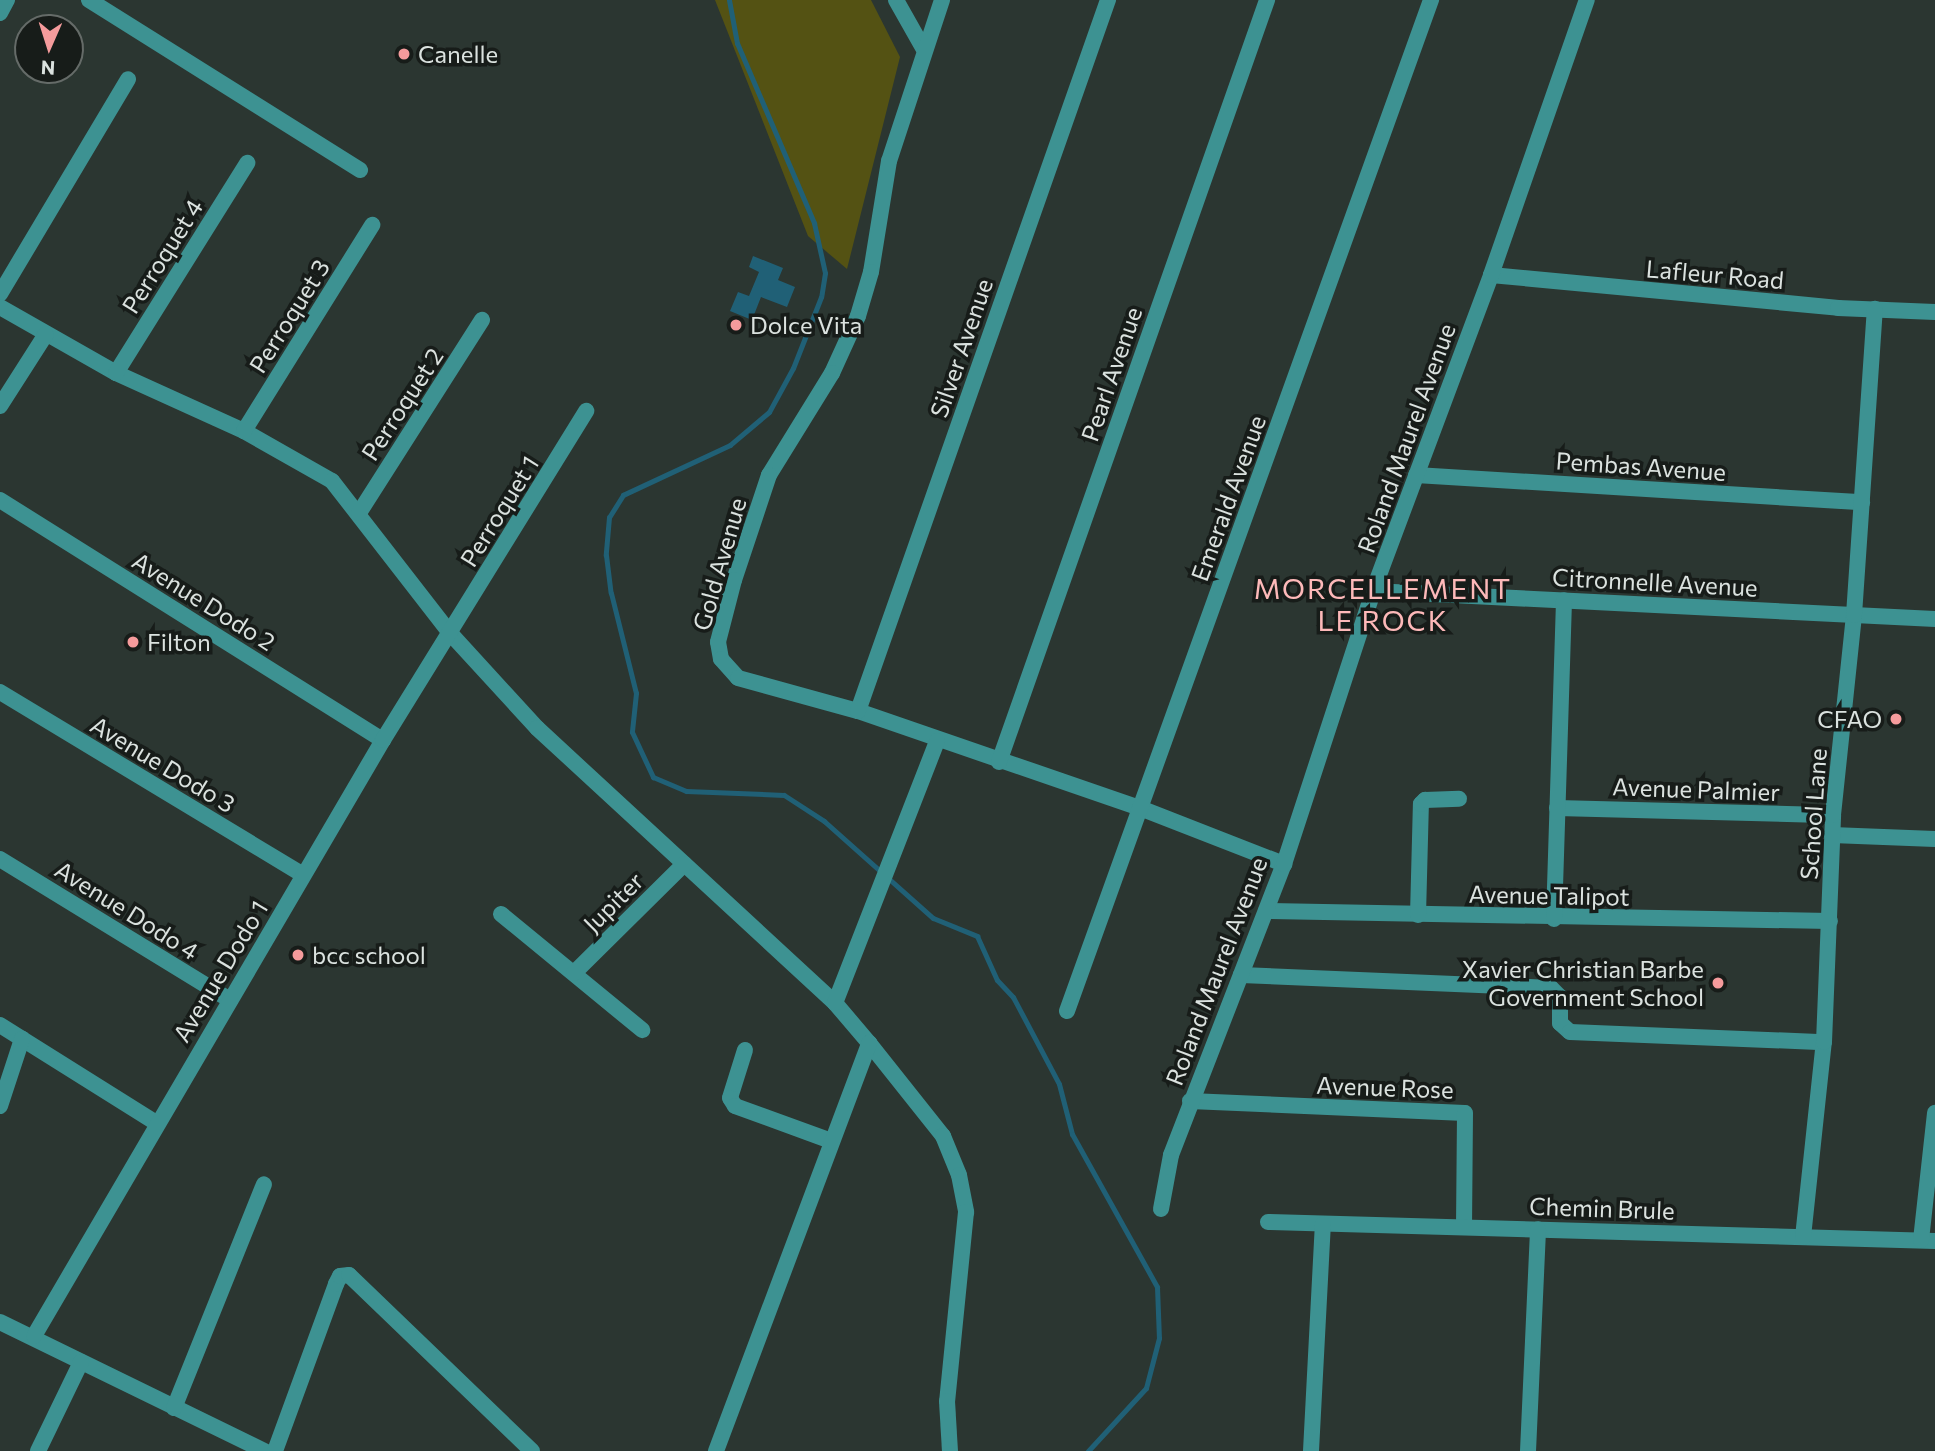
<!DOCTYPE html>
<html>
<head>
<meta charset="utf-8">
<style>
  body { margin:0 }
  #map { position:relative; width:1935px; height:1451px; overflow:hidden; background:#2b3631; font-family:Commissioner,sans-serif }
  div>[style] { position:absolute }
  .green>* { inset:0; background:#545213 }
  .water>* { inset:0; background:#206076 }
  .stream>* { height:5px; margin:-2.5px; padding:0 2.5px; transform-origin:2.5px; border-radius:2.5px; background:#206076 }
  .minor>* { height:16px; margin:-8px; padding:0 8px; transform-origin:8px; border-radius:8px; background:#3d9292 }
  .dots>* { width:19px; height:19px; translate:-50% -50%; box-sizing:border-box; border:4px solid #171c19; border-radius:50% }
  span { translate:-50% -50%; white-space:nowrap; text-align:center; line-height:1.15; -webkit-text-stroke:7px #171c19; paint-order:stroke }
  .poi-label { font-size:24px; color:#dbe2df }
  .left { translate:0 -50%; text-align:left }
  .right { translate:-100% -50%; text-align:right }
  .street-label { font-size:24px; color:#dbe2df }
  .quarter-label { font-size:28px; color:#fdb9b9; letter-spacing:2px }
  .north { position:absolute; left:14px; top:14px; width:70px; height:70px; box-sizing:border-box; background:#171c19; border:2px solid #656b68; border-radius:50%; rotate:183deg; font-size:19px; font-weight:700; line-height:28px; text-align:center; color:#dbe2df }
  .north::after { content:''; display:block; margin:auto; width:24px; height:32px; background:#f59b9c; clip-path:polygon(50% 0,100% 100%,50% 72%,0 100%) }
</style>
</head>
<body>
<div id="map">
  <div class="green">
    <i style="clip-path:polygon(715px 0,871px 0,900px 57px,847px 269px,808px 236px)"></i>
  </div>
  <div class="water">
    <i style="clip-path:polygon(753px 256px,783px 268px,778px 280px,795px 287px,787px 307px,761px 297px,752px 320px,730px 311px,738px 292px,749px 296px,759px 272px,749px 267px)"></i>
  </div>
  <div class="stream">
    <i style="left:729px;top:0;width:44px;rotate:79.5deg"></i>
    <i style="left:737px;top:43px;width:196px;rotate:66.8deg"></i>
    <i style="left:814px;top:223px;width:51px;rotate:77.6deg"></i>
    <i style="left:825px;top:273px;width:24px;rotate:99deg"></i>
    <i style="left:821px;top:297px;width:76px;rotate:111.5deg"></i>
    <i style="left:793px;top:368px;width:50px;rotate:118.6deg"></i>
    <i style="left:769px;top:412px;width:51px;rotate:139.8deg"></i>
    <i style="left:730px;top:445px;width:118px;rotate:155deg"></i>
    <i style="left:623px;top:495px;width:26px;rotate:122deg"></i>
    <i style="left:609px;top:517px;width:38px;rotate:95deg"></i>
    <i style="left:606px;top:555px;width:38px;rotate:83deg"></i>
    <i style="left:611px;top:593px;width:103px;rotate:76deg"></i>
    <i style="left:636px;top:693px;width:39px;rotate:96deg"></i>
    <i style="left:632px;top:732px;width:50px;rotate:65deg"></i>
    <i style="left:653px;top:777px;width:36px;rotate:23deg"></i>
    <i style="left:686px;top:791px;width:98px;rotate:2.3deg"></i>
    <i style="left:784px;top:795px;width:48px;rotate:33deg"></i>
    <i style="left:824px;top:821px;width:146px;rotate:41.7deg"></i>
    <i style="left:933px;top:918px;width:48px;rotate:22.2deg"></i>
    <i style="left:977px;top:936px;width:48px;rotate:65.6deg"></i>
    <i style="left:997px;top:980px;width:23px;rotate:47deg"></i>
    <i style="left:1013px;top:997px;width:98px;rotate:62.1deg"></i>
    <i style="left:1059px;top:1084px;width:52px;rotate:75.4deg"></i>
    <i style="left:1072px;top:1134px;width:175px;rotate:60.9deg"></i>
    <i style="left:1157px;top:1287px;width:51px;rotate:87.8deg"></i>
    <i style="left:1159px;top:1338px;width:52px;rotate:104.6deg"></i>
    <i style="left:1146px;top:1388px;width:86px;rotate:132.6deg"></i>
  </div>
  <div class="minor">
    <i style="left:89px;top:0;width:320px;rotate:32.1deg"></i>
    <i style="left:896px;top:0;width:55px;rotate:60.6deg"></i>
    <i style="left:942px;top:0;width:169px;rotate:108.2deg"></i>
    <i style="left:889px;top:161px;width:112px;rotate:99.2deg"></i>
    <i style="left:871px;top:272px;width:46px;rotate:106.5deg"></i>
    <i style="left:858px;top:316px;width:63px;rotate:114.5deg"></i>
    <i style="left:832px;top:373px;width:120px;rotate:121.7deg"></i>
    <i style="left:769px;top:475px;width:111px;rotate:108.4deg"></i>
    <i style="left:734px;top:580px;width:64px;rotate:104.5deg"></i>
    <i style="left:718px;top:642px;width:17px;rotate:80deg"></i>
    <i style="left:721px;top:659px;width:25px;rotate:48deg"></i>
    <i style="left:738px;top:678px;width:124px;rotate:15.4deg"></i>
    <i style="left:858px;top:711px;width:298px;rotate:19deg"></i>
    <i style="left:1140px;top:808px;width:155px;rotate:21.3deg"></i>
    <i style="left:0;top:13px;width:15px;rotate:-62deg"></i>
    <i style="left:1491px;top:275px;width:349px;rotate:5.4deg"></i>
    <i style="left:1838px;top:308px;width:97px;rotate:2.4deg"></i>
    <i style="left:0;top:294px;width:250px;rotate:-59.2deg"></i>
    <i style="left:0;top:307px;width:133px;rotate:29.6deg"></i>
    <i style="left:116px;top:373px;width:141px;rotate:24.4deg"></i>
    <i style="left:244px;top:431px;width:101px;rotate:29.6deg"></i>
    <i style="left:332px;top:481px;width:192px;rotate:52.2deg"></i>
    <i style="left:450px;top:633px;width:129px;rotate:47.5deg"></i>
    <i style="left:537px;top:728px;width:405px;rotate:42.7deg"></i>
    <i style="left:835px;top:1003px;width:52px;rotate:49.6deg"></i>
    <i style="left:869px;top:1043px;width:119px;rotate:51.5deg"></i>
    <i style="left:943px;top:1136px;width:42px;rotate:67.7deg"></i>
    <i style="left:959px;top:1175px;width:38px;rotate:79deg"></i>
    <i style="left:966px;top:1212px;width:190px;rotate:95.7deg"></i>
    <i style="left:947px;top:1401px;width:50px;rotate:86.6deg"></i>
    <i style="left:116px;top:373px;width:248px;rotate:-58deg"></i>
    <i style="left:0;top:406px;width:85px;rotate:-57.4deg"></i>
    <i style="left:244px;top:431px;width:243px;rotate:-58.1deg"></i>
    <i style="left:1416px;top:475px;width:447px;rotate:3.5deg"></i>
    <i style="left:0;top:500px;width:452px;rotate:32.1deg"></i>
    <i style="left:359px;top:513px;width:229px;rotate:-57.5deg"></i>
    <i style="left:1373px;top:591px;width:563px;rotate:2.85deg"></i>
    <i style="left:0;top:692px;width:354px;rotate:31.1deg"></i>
    <i style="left:858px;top:711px;width:754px;rotate:-70.63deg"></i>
    <i style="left:999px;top:762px;width:808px;rotate:-70.62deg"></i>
    <i style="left:1557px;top:808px;width:276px;rotate:1.5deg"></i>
    <i style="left:1832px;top:835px;width:103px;rotate:2.2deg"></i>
    <i style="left:0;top:859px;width:270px;rotate:31.5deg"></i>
    <i style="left:1266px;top:911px;width:564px;rotate:1.02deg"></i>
    <i style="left:501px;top:914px;width:183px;rotate:39.4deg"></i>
    <i style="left:1418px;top:915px;width:111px;rotate:-88.5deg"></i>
    <i style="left:1421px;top:804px;width:6px;rotate:-45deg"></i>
    <i style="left:1425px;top:800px;width:34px;rotate:-2deg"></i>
    <i style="left:1554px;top:919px;width:319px;rotate:-88.2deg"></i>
    <i style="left:574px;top:973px;width:155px;rotate:-44.7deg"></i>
    <i style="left:1241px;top:975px;width:310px;rotate:2.4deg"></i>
    <i style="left:1551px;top:988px;width:13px;rotate:45deg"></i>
    <i style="left:1560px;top:997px;width:26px;rotate:90deg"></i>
    <i style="left:1560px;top:1023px;width:13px;rotate:42deg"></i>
    <i style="left:1570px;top:1032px;width:254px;rotate:2.3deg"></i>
    <i style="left:835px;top:1003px;width:281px;rotate:-68.7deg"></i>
    <i style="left:1067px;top:1011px;width:1075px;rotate:-70.2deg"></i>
    <i style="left:0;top:1025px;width:184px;rotate:32.1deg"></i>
    <i style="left:745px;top:1050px;width:50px;rotate:107.4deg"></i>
    <i style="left:730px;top:1098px;width:9px;rotate:58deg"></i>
    <i style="left:735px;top:1106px;width:102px;rotate:20deg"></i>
    <i style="left:1190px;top:1101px;width:275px;rotate:2.5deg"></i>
    <i style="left:1465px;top:1113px;width:113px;rotate:90.5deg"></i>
    <i style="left:0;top:1106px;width:71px;rotate:-71.8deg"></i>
    <i style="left:1161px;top:1209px;width:55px;rotate:-79.5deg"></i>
    <i style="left:1171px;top:1155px;width:312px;rotate:-68.8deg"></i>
    <i style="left:1284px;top:864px;width:287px;rotate:-71.9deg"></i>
    <i style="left:1373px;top:591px;width:337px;rotate:-69.5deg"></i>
    <i style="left:1491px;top:275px;width:291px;rotate:-70.8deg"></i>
    <i style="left:1268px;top:1222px;width:667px;rotate:1.63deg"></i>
    <i style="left:1803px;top:1237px;width:196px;rotate:-83.9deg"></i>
    <i style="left:1824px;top:1042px;width:227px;rotate:-87.7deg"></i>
    <i style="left:1833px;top:815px;width:201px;rotate:-84deg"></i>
    <i style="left:1854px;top:615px;width:307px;rotate:-86.1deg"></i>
    <i style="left:1921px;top:1240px;width:128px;rotate:-83.7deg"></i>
    <i style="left:0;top:1322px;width:295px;rotate:26deg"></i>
    <i style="left:34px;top:1336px;width:691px;rotate:-59.65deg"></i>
    <i style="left:383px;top:740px;width:387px;rotate:-58.3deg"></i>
    <i style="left:174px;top:1408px;width:241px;rotate:-68.1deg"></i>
    <i style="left:38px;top:1451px;width:99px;rotate:-64.2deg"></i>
    <i style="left:275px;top:1451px;width:178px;rotate:-69.9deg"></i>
    <i style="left:336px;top:1284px;width:9px;rotate:-63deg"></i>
    <i style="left:340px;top:1276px;width:9px;rotate:-6deg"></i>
    <i style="left:349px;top:1275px;width:254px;rotate:43.9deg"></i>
    <i style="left:716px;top:1451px;width:436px;rotate:-69.4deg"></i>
    <i style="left:1311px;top:1451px;width:227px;rotate:-87deg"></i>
    <i style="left:1528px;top:1451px;width:222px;rotate:-87.4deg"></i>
  </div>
  <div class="dots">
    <i style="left:404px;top:54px;background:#f59b9c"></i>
    <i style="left:736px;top:325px;background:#f59b9c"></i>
    <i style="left:133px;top:642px;background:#f59b9c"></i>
    <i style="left:1896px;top:719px;background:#f59b9c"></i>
    <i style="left:298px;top:955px;background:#f59b9c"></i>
    <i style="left:1718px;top:983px;background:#f59b9c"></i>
  </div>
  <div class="poi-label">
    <span class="left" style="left:418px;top:54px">Canelle</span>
    <span class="left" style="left:750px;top:325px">Dolce Vita</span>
    <span class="left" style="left:147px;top:642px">Filton</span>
    <span class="right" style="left:1882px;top:719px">CFAO</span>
    <span class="left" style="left:312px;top:955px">bcc school</span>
    <span class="right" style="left:1704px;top:983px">Xavier Christian Barbe<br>Government School</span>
  </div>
  <div class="street-label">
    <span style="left:162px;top:256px;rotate:-58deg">Perroquet 4</span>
    <span style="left:1715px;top:274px;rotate:5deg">Lafleur Road</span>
    <span style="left:289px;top:316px;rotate:-58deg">Perroquet 3</span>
    <span style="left:961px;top:348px;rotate:-71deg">Silver Avenue</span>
    <span style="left:1111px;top:374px;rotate:-71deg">Pearl Avenue</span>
    <span style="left:402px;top:404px;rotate:-57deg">Perroquet 2</span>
    <span style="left:1406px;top:438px;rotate:-70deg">Roland Maurel Avenue</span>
    <span style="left:1641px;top:466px;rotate:4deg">Pembas Avenue</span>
    <span style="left:1228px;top:498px;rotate:-70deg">Emerald Avenue</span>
    <span style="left:499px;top:511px;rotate:-58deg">Perroquet 1</span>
    <span style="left:719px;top:564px;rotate:-74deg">Gold Avenue</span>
    <span style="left:1655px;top:582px;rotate:3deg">Citronnelle Avenue</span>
    <span style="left:204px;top:601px;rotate:32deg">Avenue Dodo 2</span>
    <span style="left:163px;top:764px;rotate:31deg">Avenue Dodo 3</span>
    <span style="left:1696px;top:789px;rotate:2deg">Avenue Palmier</span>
    <span style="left:1813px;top:814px;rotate:-86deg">School Lane</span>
    <span style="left:1549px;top:895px;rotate:1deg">Avenue Talipot</span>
    <span style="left:613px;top:902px;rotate:-45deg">Jupiter</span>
    <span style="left:127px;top:910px;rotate:32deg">Avenue Dodo 4</span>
    <span style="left:220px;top:971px;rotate:-59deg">Avenue Dodo 1</span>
    <span style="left:1216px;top:971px;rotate:-69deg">Roland Maurel Avenue</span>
    <span style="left:1385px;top:1087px;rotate:2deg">Avenue Rose</span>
    <span style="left:1602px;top:1208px;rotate:2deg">Chemin Brule</span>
  </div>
  <div class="quarter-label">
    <span style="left:1383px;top:604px">MORCELLEMENT<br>LE ROCK</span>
  </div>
  <div class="north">N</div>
</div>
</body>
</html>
